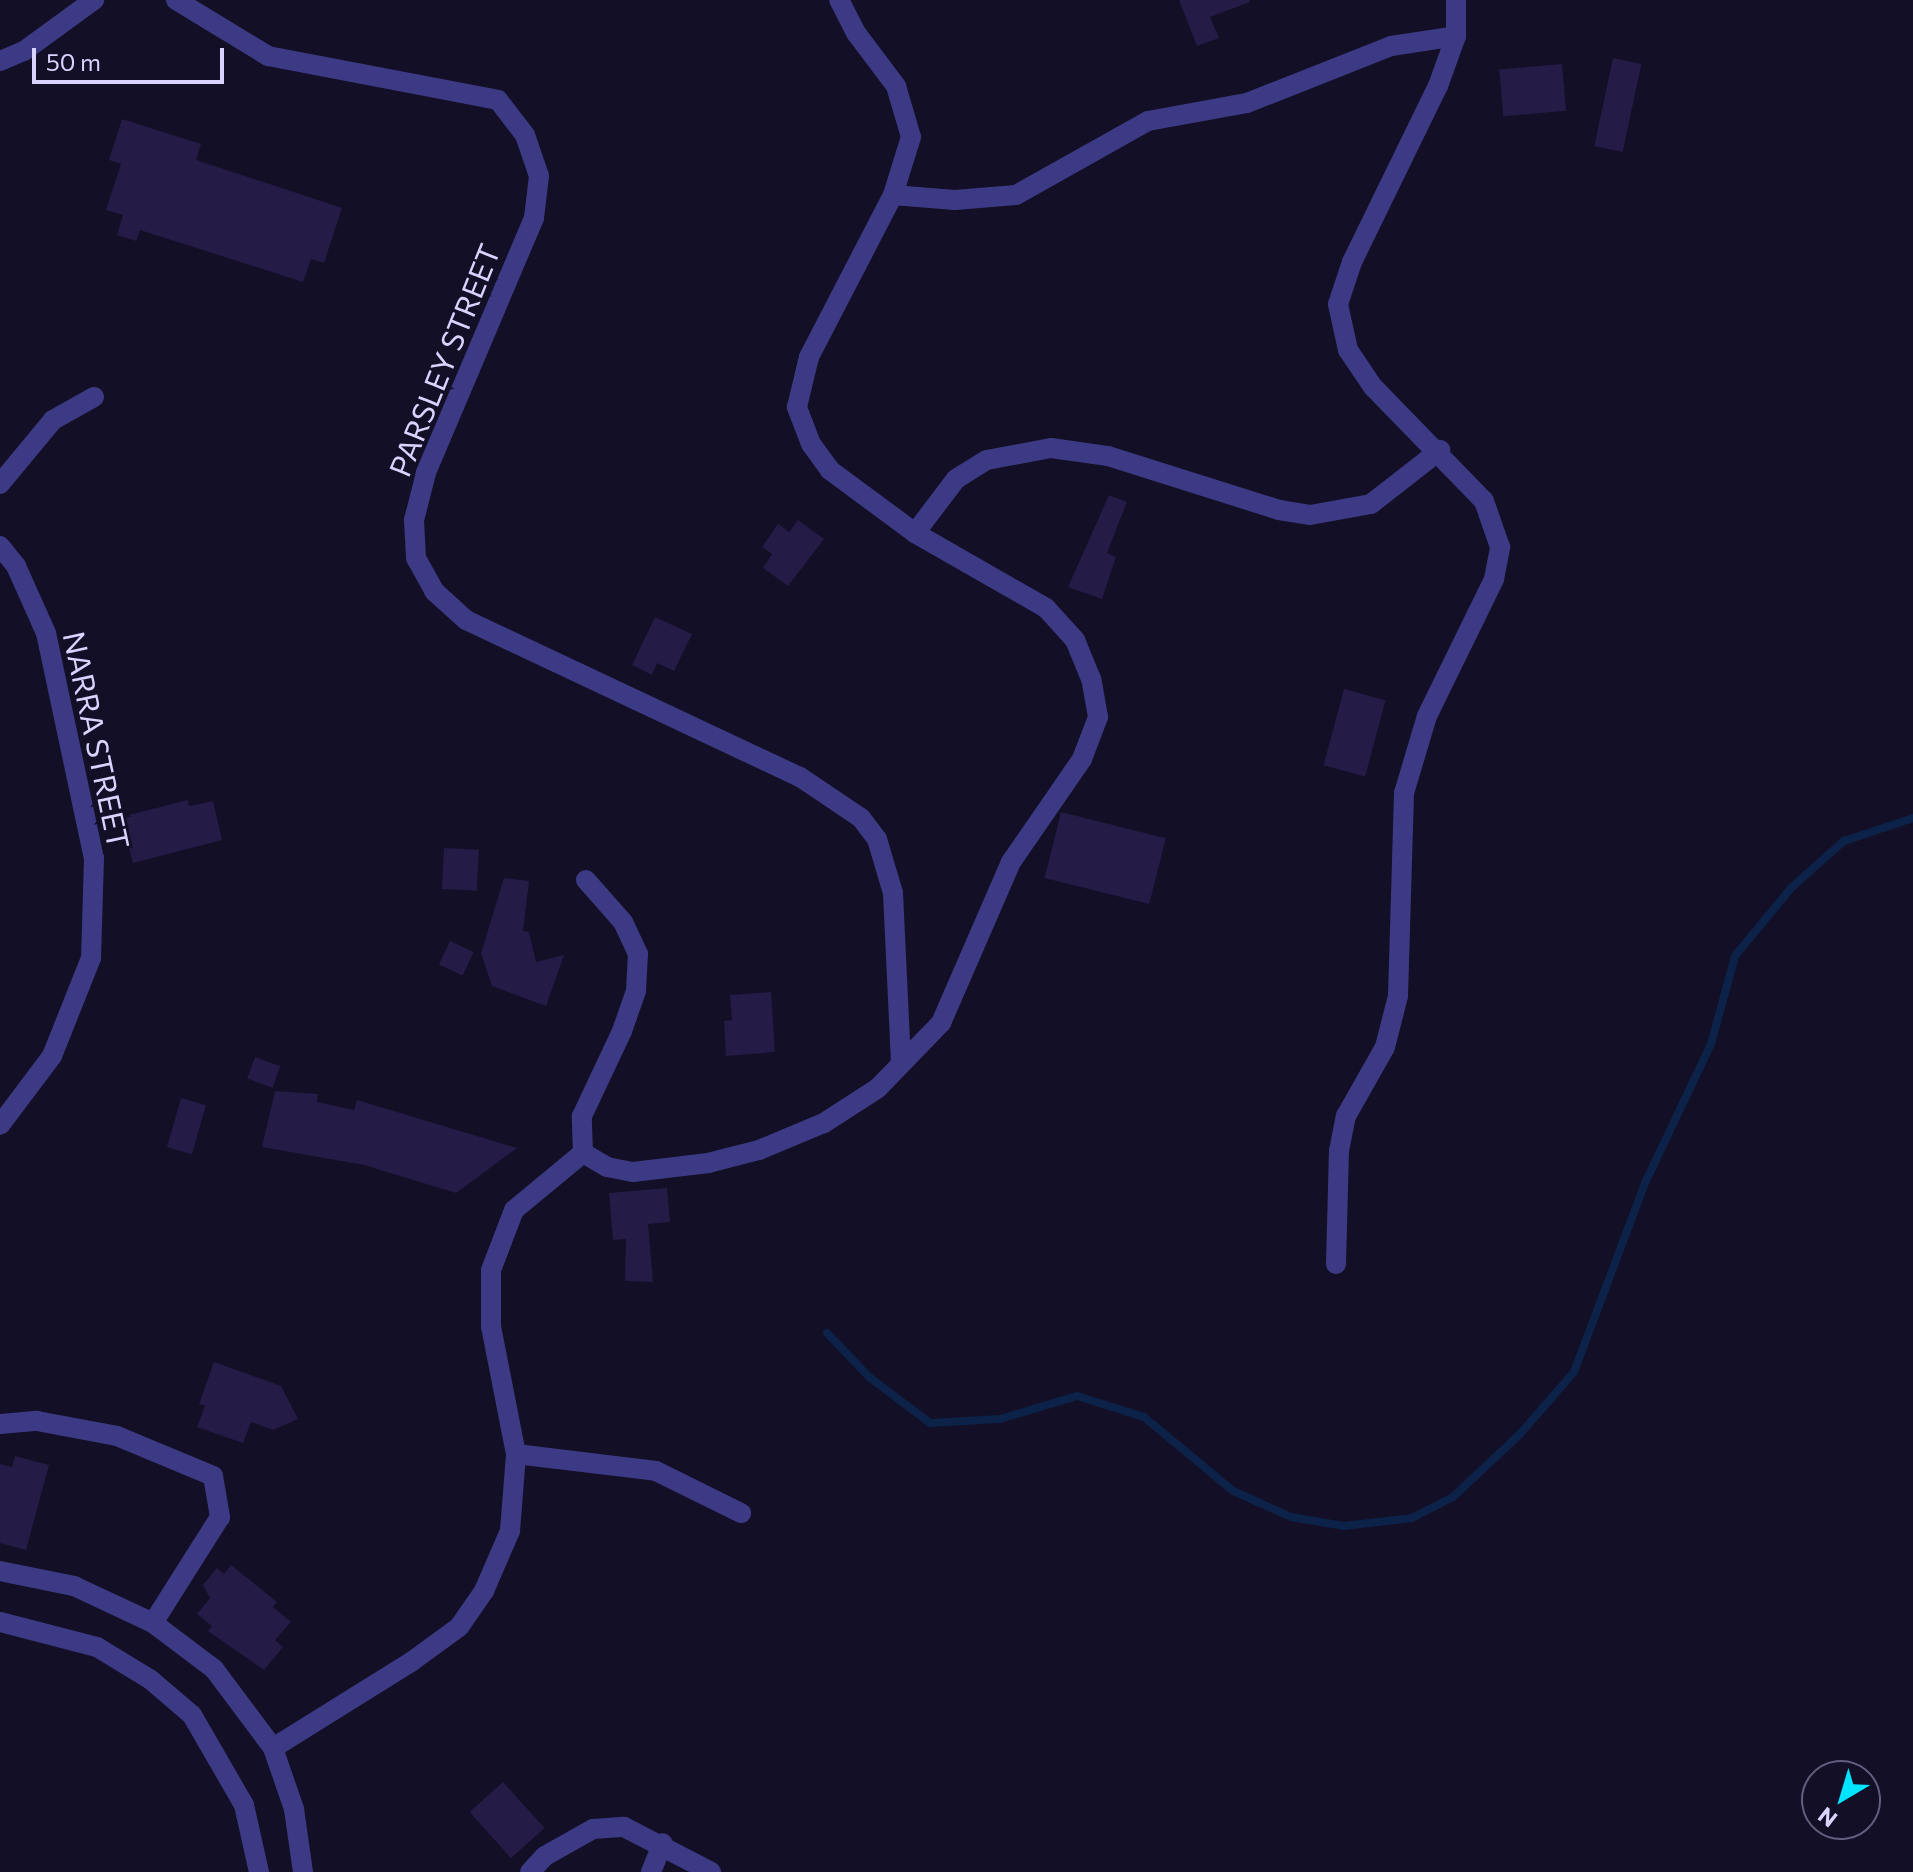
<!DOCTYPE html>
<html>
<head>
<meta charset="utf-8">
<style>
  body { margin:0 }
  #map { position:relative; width:1913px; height:1872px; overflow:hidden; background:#130f26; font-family:Commissioner,sans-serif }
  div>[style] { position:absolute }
  .stream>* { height:8px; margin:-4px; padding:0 4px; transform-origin:4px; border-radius:4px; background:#0c2248 }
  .building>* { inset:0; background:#241b47; transform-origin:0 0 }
  .minor>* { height:20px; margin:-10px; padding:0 10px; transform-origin:10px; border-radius:10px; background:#3d3a85 }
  span { translate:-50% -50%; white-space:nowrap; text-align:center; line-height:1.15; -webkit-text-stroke:6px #130f26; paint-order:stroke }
  .street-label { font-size:30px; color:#d9d4ff }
  .north { position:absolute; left:1801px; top:1760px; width:80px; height:80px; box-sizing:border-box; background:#130f26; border:2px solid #625e7d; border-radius:50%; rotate:218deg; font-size:22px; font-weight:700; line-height:32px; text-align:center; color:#d9d4ff }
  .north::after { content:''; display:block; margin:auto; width:28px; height:36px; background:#00e5ff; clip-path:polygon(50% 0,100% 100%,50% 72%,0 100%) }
  .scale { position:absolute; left:32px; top:48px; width:192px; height:36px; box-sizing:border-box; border:4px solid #d9d4ff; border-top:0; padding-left:10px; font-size:24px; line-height:28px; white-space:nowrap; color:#d9d4ff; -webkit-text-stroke:6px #130f26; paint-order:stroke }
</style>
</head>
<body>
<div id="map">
  <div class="stream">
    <i style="left:827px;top:1333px;width:61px;rotate:46.3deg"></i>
    <i style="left:869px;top:1377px;width:76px;rotate:37deg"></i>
    <i style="left:930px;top:1423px;width:70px;rotate:-3.3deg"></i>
    <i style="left:1000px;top:1419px;width:80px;rotate:-16.6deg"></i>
    <i style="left:1077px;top:1396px;width:70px;rotate:17.4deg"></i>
    <i style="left:1144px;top:1417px;width:116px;rotate:39.7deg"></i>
    <i style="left:1233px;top:1491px;width:64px;rotate:24.1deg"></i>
    <i style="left:1291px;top:1517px;width:54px;rotate:9.6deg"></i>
    <i style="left:1344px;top:1526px;width:68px;rotate:-6.7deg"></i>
    <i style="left:1412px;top:1518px;width:46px;rotate:-27.1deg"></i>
    <i style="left:1453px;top:1497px;width:92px;rotate:-43.2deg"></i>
    <i style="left:1520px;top:1434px;width:82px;rotate:-48.9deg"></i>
    <i style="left:1574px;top:1372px;width:202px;rotate:-69.4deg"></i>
    <i style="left:1645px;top:1183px;width:154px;rotate:-64.6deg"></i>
    <i style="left:1711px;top:1044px;width:91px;rotate:-74.7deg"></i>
    <i style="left:1735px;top:956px;width:88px;rotate:-50.5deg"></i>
    <i style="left:1791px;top:888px;width:71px;rotate:-41.6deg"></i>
    <i style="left:1844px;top:841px;width:73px;rotate:-18.4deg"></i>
  </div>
  <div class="building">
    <i style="clip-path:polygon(1179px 0,1249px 0,1250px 2px,1210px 17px,1219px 38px,1197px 46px)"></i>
    <i style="left:1613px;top:58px;width:29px;height:90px;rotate:12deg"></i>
    <i style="left:1562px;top:64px;width:47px;height:63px;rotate:85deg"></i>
    <i style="clip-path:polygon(122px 119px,201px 144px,196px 160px,342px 208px,324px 263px,311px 259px,303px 282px,140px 230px,136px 241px,117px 235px,123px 215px,106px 210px,121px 164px,109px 160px)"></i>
    <i style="clip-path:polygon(1109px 495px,1127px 502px,1107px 553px,1116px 557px,1102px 599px,1068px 587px)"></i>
    <i style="clip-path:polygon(798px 520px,824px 539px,788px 586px,763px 568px,772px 554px,762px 547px,778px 524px,789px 532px)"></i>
    <i style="clip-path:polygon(655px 617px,692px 634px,674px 671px,657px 663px,652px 675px,632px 665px)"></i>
    <i style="left:1344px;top:689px;width:43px;height:79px;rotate:15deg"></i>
    <i style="clip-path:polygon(188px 800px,189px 806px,213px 801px,222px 840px,133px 863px,121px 817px)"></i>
    <i style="left:1061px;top:812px;width:108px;height:68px;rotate:14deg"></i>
    <i style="left:444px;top:848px;width:35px;height:41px;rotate:3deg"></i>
    <i style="clip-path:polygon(504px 878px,529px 881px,523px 931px,529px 932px,536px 962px,564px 955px,546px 1006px,492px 986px,481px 953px)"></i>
    <i style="left:450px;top:941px;width:26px;height:26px;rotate:25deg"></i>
    <i style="clip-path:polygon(771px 992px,775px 1052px,726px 1056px,724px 1021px,732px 1020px,730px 995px)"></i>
    <i style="left:255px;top:1057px;width:27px;height:23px;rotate:20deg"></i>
    <i style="clip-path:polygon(275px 1091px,318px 1094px,317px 1102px,354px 1110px,357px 1100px,517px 1148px,456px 1193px,364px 1165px,262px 1147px)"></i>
    <i style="left:181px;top:1098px;width:26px;height:51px;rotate:16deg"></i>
    <i style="clip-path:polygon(667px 1188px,670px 1222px,648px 1224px,653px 1282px,625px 1281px,626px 1239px,613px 1240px,609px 1193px)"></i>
    <i style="clip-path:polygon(214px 1362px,281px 1386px,298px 1419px,273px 1430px,251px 1422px,243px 1443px,197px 1427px,205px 1406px,199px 1404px)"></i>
    <i style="clip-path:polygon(15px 1456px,49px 1465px,26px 1550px,0 1543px,0 1464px,12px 1467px)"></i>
    <i style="clip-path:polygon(231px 1565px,277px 1602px,273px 1607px,291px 1622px,275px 1640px,283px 1647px,264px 1670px,208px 1631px,212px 1626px,197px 1614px,210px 1598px,203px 1585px,217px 1568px,224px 1574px)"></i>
    <i style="left:503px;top:1782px;width:62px;height:45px;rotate:48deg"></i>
  </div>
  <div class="minor">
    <i style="left:176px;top:0;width:108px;rotate:31.3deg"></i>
    <i style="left:268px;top:56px;width:234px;rotate:10.8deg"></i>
    <i style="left:498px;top:100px;width:44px;rotate:52.4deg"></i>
    <i style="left:525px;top:135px;width:43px;rotate:71.1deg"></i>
    <i style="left:539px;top:176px;width:42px;rotate:96.8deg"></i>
    <i style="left:534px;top:218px;width:277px;rotate:113deg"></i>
    <i style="left:426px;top:473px;width:49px;rotate:104.3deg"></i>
    <i style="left:414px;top:520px;width:38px;rotate:87deg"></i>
    <i style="left:416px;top:558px;width:38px;rotate:61deg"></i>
    <i style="left:434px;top:591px;width:43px;rotate:42.2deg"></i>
    <i style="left:466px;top:620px;width:369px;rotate:25.2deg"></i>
    <i style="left:800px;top:777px;width:73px;rotate:33.9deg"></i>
    <i style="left:861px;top:818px;width:26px;rotate:53deg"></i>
    <i style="left:877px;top:839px;width:56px;rotate:73.5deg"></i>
    <i style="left:893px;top:893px;width:170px;rotate:87.3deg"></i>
    <i style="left:0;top:61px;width:26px;rotate:-23deg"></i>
    <i style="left:24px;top:51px;width:87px;rotate:-36.1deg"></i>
    <i style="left:893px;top:195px;width:62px;rotate:4.6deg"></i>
    <i style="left:955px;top:200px;width:61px;rotate:-4.7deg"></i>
    <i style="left:1016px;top:195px;width:151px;rotate:-29.3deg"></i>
    <i style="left:1148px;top:121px;width:101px;rotate:-10.3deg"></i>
    <i style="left:1247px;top:103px;width:155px;rotate:-21.6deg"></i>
    <i style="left:1391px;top:46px;width:66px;rotate:-8.7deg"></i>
    <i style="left:0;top:484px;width:83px;rotate:-50.4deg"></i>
    <i style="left:53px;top:420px;width:47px;rotate:-29.3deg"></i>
    <i style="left:915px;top:533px;width:68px;rotate:-52.8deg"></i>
    <i style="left:956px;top:479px;width:36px;rotate:-32deg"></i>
    <i style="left:987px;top:460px;width:65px;rotate:-10.6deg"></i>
    <i style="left:1051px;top:448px;width:58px;rotate:8deg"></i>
    <i style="left:1108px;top:456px;width:179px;rotate:17.5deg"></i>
    <i style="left:1279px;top:510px;width:31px;rotate:9deg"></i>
    <i style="left:1310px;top:515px;width:62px;rotate:-10.2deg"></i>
    <i style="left:1371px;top:504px;width:88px;rotate:-38deg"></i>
    <i style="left:0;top:546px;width:26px;rotate:51deg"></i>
    <i style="left:16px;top:566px;width:73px;rotate:65.9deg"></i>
    <i style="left:46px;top:633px;width:230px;rotate:78deg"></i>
    <i style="left:94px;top:858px;width:100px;rotate:91.7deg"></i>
    <i style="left:91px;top:958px;width:105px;rotate:111.7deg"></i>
    <i style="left:52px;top:1056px;width:86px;rotate:127deg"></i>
    <i style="left:583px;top:1153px;width:28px;rotate:30deg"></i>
    <i style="left:607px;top:1167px;width:26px;rotate:11deg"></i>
    <i style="left:633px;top:1172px;width:76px;rotate:-6.8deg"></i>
    <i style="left:708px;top:1163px;width:53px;rotate:-14.3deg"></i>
    <i style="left:759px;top:1150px;width:70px;rotate:-22.6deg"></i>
    <i style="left:824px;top:1123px;width:64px;rotate:-32.9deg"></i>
    <i style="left:878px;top:1088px;width:91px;rotate:-45.9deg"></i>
    <i style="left:941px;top:1023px;width:176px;rotate:-66.5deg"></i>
    <i style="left:1011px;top:862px;width:125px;rotate:-55.4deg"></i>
    <i style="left:1082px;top:759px;width:45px;rotate:-69.1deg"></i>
    <i style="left:1098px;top:717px;width:39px;rotate:-100deg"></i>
    <i style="left:1091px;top:679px;width:42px;rotate:-112.3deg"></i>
    <i style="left:1075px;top:640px;width:43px;rotate:-132.2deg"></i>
    <i style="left:1046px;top:608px;width:151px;rotate:-150.2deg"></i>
    <i style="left:915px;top:533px;width:106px;rotate:-143.5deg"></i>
    <i style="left:830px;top:470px;width:32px;rotate:-126deg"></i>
    <i style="left:811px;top:444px;width:40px;rotate:-111deg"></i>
    <i style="left:797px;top:407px;width:51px;rotate:-76.5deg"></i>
    <i style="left:809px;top:357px;width:182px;rotate:-62.6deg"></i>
    <i style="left:893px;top:195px;width:61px;rotate:-72.8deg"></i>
    <i style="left:911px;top:137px;width:53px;rotate:-106.4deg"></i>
    <i style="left:896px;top:86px;width:66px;rotate:-127deg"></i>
    <i style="left:856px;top:33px;width:37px;rotate:-117deg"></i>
    <i style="left:583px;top:1153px;width:37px;rotate:-92deg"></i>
    <i style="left:582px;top:1116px;width:94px;rotate:-64.8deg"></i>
    <i style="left:622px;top:1031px;width:42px;rotate:-70.7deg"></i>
    <i style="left:636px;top:991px;width:37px;rotate:-87deg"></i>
    <i style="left:638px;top:954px;width:35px;rotate:-115deg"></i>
    <i style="left:623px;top:922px;width:56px;rotate:-131.4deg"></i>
    <i style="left:1336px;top:1264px;width:113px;rotate:-88.5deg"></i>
    <i style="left:1339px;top:1151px;width:36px;rotate:-79deg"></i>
    <i style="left:1346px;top:1116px;width:79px;rotate:-60.5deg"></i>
    <i style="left:1385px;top:1047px;width:53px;rotate:-75.7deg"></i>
    <i style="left:1398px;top:996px;width:203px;rotate:-88.3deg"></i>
    <i style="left:1404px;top:793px;width:80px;rotate:-73.4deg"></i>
    <i style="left:1427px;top:716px;width:153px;rotate:-63.9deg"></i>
    <i style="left:1494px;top:579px;width:33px;rotate:-79deg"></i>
    <i style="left:1500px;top:547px;width:49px;rotate:-109.2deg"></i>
    <i style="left:1484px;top:501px;width:159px;rotate:-134.2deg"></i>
    <i style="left:1373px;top:387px;width:45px;rotate:-124deg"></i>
    <i style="left:1348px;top:350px;width:47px;rotate:-102.3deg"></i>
    <i style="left:1338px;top:304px;width:44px;rotate:-71.6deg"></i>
    <i style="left:1352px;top:262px;width:196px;rotate:-64deg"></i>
    <i style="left:1438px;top:86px;width:53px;rotate:-70.2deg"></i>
    <i style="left:1456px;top:36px;width:36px;rotate:-90deg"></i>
    <i style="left:0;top:1424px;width:37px;rotate:-5deg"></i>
    <i style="left:37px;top:1421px;width:81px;rotate:10.6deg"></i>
    <i style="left:117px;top:1436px;width:104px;rotate:22.6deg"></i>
    <i style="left:213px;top:1476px;width:42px;rotate:80.3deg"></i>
    <i style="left:220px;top:1517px;width:125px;rotate:122.3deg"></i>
    <i style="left:516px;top:1454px;width:141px;rotate:6.9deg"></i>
    <i style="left:656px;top:1471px;width:95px;rotate:26.3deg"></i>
    <i style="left:0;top:1571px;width:76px;rotate:11.5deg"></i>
    <i style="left:74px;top:1586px;width:87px;rotate:25.1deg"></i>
    <i style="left:153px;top:1623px;width:76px;rotate:37deg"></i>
    <i style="left:214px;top:1669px;width:99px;rotate:53.2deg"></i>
    <i style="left:273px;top:1748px;width:65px;rotate:71deg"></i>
    <i style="left:294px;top:1809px;width:64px;rotate:81.9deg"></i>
    <i style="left:0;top:1622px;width:100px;rotate:14.5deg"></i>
    <i style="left:97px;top:1647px;width:63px;rotate:31.4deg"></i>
    <i style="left:151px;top:1680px;width:54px;rotate:40.5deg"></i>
    <i style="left:192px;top:1715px;width:104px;rotate:60deg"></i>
    <i style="left:244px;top:1805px;width:69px;rotate:77.4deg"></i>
    <i style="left:273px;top:1748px;width:163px;rotate:-31.9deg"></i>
    <i style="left:411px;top:1662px;width:59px;rotate:-36.1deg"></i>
    <i style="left:459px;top:1627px;width:44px;rotate:-55.2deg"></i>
    <i style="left:484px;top:1591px;width:65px;rotate:-66.6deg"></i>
    <i style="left:510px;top:1531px;width:77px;rotate:-85.5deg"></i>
    <i style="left:516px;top:1454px;width:130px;rotate:-101.1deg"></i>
    <i style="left:491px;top:1326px;width:56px;rotate:-90deg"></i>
    <i style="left:491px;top:1270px;width:64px;rotate:-69deg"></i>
    <i style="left:514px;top:1210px;width:89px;rotate:-39.6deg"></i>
    <i style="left:530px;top:1872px;width:22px;rotate:-47deg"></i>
    <i style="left:545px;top:1856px;width:55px;rotate:-29.4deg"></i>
    <i style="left:593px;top:1829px;width:31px;rotate:-4deg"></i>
    <i style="left:624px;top:1827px;width:98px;rotate:27.3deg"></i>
    <i style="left:651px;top:1872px;width:31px;rotate:-68deg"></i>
  </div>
  <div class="street-label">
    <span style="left:444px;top:360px;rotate:-68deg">PARSLEY STREET</span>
    <span style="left:97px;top:740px;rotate:78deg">NARRA STREET</span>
  </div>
  <div class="north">N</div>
  <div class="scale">50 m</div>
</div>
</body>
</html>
